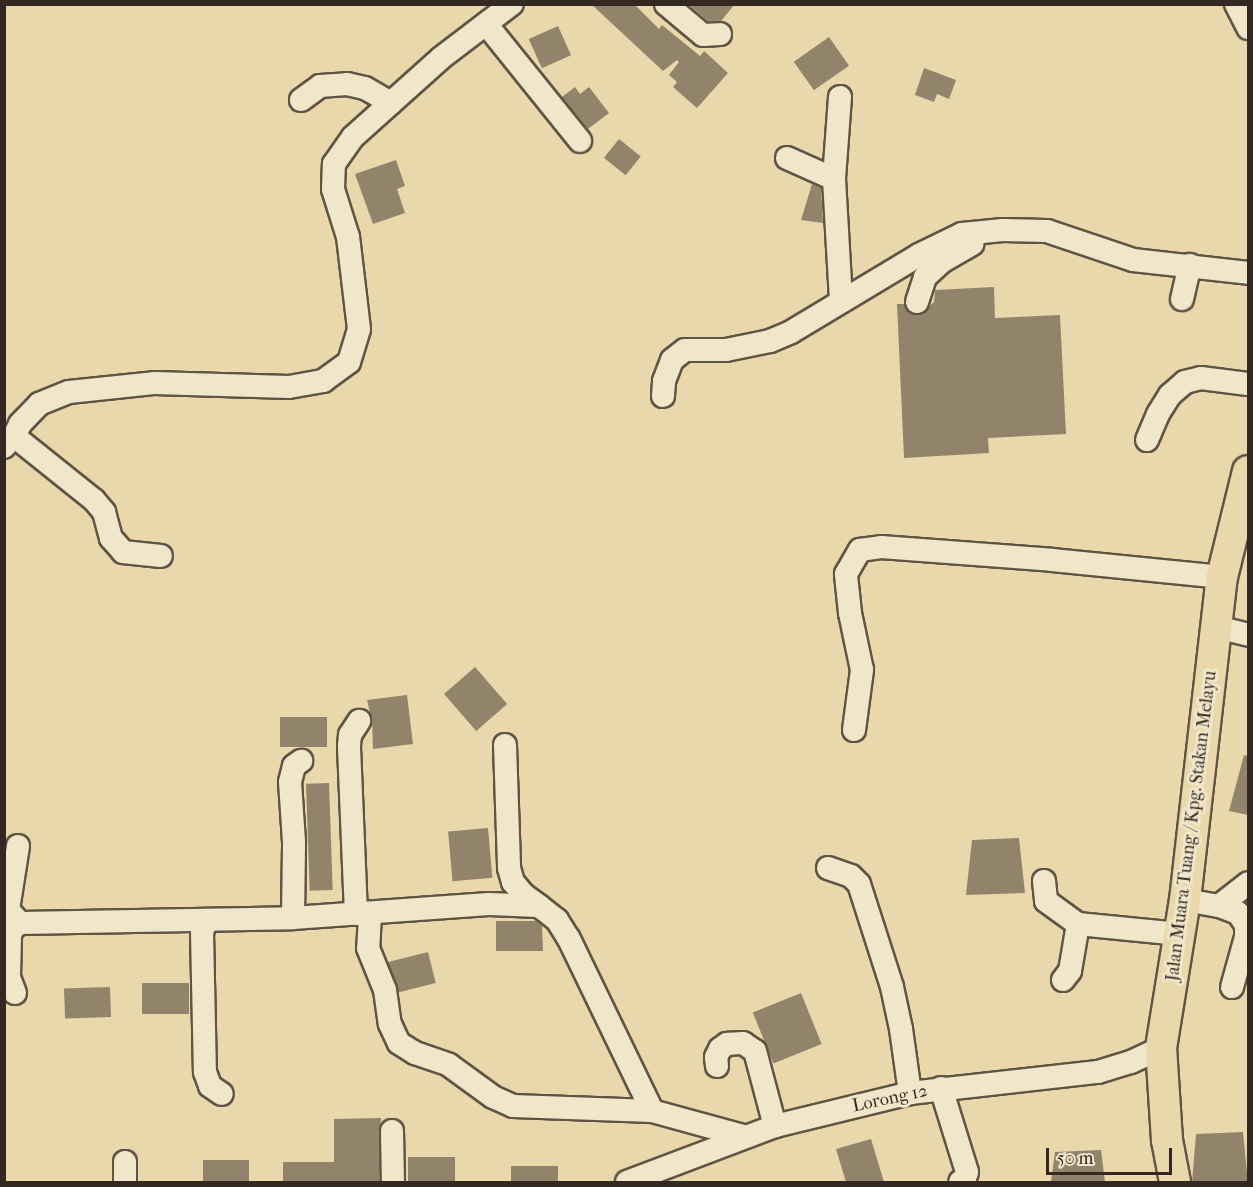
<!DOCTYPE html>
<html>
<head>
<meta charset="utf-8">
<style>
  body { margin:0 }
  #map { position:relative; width:1253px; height:1187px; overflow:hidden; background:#e8d8ac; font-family:"IM FELL French Canon",serif }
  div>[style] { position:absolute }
  .building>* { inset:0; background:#92846a; transform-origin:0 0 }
  .path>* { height:3px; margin-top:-1.5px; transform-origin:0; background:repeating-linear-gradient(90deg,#342822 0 4.5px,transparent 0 7.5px) }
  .roads { filter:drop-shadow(2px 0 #615444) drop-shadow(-2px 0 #615444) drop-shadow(0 2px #615444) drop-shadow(0 -2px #615444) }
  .minor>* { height:22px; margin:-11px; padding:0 11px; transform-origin:11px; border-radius:11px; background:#f0e6c9 }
  .major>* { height:30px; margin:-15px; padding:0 15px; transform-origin:15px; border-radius:15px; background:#e8d8ac }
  span { translate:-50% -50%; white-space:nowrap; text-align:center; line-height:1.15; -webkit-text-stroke:6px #f0e6c9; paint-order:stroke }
  .street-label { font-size:18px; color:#342822 }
  .frame { position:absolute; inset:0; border:6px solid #342822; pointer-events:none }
  .scale { position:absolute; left:1046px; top:1148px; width:126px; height:27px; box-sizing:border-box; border:3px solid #342822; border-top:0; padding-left:8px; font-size:18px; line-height:21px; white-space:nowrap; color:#342822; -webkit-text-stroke:4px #f0e6c9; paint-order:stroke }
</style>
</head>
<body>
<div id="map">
  <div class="building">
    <i style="clip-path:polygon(591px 4px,634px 4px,659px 29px,662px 25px,700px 56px,704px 51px,728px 73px,697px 108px,673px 87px,677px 82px,669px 75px,679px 62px,677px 60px,663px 71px)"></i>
    <i style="clip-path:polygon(688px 4px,735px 4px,721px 21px,708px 21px)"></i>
    <i style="left:558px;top:26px;width:32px;height:32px;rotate:66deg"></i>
    <i style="left:829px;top:37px;width:35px;height:43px;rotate:55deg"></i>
    <i style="clip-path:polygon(924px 68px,956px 80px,949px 99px,937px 94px,934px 102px,915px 95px)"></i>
    <i style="clip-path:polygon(575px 87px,580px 94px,589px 87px,609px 113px,588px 129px,562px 97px)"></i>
    <i style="left:619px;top:139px;width:28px;height:24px;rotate:39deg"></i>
    <i style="clip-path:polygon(396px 160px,405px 186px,397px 189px,405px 213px,373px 224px,355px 174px)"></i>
    <i style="clip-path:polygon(812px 184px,821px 188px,823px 223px,801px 220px)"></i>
    <i style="clip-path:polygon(994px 287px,995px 318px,1060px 315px,1066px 434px,988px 438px,989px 453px,904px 458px,897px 304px,904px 304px,907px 311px,919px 315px,934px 302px,935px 290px)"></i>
    <i style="left:475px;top:667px;width:49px;height:41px;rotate:49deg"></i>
    <i style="clip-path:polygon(407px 695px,413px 744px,373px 749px,372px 721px,367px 700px)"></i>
    <i style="left:280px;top:717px;width:47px;height:30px"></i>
    <i style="clip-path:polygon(1244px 755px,1248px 756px,1248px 815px,1229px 811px)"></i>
    <i style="left:329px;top:783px;width:107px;height:23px;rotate:88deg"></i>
    <i style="left:488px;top:828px;width:50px;height:40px;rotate:85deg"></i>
    <i style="clip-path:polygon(1019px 838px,1025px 893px,966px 895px,972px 840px)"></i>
    <i style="clip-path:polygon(496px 921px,536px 921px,542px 926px,543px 951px,496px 951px)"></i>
    <i style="left:428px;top:952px;width:32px;height:41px;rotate:76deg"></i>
    <i style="left:189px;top:983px;width:31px;height:47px;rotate:90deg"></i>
    <i style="left:110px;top:987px;width:30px;height:46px;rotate:88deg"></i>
    <i style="left:801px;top:993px;width:55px;height:52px;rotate:68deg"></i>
    <i style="clip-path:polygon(381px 1118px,379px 1131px,380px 1182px,283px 1182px,283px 1162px,334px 1162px,334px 1119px)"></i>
    <i style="clip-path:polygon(1243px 1132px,1248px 1182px,1192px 1182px,1196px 1134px)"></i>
    <i style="clip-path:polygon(871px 1139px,884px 1182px,846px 1182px,836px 1149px)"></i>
    <i style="clip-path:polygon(1101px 1150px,1105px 1182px,1051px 1182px,1055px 1152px)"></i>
    <i style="left:408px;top:1157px;width:47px;height:25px"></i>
    <i style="left:203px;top:1160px;width:46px;height:22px"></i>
    <i style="left:558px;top:1166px;width:16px;height:47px;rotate:90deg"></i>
  </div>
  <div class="path">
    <i style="left:4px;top:665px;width:18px;rotate:90deg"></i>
  </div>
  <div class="roads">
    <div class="minor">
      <i style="left:666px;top:4px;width:48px;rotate:40deg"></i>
      <i style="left:703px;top:35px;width:17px;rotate:-3deg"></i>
      <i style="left:1236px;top:4px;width:27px;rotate:63deg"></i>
      <i style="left:486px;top:24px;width:150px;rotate:51.2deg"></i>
      <i style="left:840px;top:97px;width:82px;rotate:94.2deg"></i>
      <i style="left:834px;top:179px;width:123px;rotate:86.7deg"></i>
      <i style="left:301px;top:100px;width:24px;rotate:-36deg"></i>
      <i style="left:320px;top:86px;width:27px;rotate:-4deg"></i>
      <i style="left:347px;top:84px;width:18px;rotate:13deg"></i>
      <i style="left:365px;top:88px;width:30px;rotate:30deg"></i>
      <i style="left:787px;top:158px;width:51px;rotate:24.1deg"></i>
      <i style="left:1182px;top:299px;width:35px;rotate:-77deg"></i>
      <i style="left:917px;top:302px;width:26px;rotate:-72deg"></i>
      <i style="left:925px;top:277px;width:24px;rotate:-42deg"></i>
      <i style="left:943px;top:261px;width:34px;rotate:-30deg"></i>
      <i style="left:663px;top:396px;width:15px;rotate:-86deg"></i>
      <i style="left:664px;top:381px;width:22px;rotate:-69deg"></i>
      <i style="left:672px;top:360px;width:16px;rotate:-38deg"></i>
      <i style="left:685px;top:350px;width:41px"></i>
      <i style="left:726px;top:350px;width:45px;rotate:-11.6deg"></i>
      <i style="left:770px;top:341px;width:23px;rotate:-23deg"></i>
      <i style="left:791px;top:332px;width:149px;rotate:-31deg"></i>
      <i style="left:919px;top:255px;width:48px;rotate:-26deg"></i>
      <i style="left:962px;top:234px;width:41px;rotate:-5.6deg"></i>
      <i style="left:1003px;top:230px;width:44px;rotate:1.3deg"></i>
      <i style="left:1047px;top:231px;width:91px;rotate:18.6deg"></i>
      <i style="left:1133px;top:260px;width:116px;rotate:6.4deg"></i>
      <i style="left:14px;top:436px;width:102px;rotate:38.7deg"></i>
      <i style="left:94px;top:500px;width:16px;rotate:50deg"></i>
      <i style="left:104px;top:512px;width:27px;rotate:75deg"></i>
      <i style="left:111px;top:538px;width:18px;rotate:49deg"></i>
      <i style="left:123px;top:552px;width:38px;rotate:6deg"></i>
      <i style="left:1147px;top:440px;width:28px;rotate:-67deg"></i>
      <i style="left:1158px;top:414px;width:22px;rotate:-58deg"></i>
      <i style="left:1170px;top:395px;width:20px;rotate:-41deg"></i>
      <i style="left:1185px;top:382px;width:16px;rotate:-14deg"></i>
      <i style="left:1201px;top:378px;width:47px;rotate:7.3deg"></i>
      <i style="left:4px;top:447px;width:15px;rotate:-48deg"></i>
      <i style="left:14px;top:436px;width:13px;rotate:-63deg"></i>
      <i style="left:20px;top:424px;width:28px;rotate:-46deg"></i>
      <i style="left:39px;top:404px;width:32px;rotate:-22deg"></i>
      <i style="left:69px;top:392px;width:85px;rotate:-6deg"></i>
      <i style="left:154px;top:383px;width:135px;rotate:1.7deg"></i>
      <i style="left:289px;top:387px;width:35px;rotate:-10deg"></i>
      <i style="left:323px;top:381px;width:32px;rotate:-36deg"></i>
      <i style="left:349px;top:362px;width:34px;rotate:-73deg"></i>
      <i style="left:359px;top:329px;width:93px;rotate:-96.8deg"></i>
      <i style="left:348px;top:237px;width:50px;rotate:-107.4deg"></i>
      <i style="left:333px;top:189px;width:25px;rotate:-88deg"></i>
      <i style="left:334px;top:164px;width:33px;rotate:-55deg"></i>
      <i style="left:353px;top:137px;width:118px;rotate:-41.9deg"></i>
      <i style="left:441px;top:58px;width:89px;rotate:-37.3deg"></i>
      <i style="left:1217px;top:627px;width:32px;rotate:14deg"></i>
      <i style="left:854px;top:730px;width:61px;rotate:-82.4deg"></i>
      <i style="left:862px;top:670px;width:58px;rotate:-101.9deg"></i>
      <i style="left:850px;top:613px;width:39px;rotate:-96deg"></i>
      <i style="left:846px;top:574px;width:28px;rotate:-60deg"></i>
      <i style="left:860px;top:550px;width:21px;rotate:-8deg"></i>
      <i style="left:881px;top:547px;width:171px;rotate:4.3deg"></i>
      <i style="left:1052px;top:560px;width:171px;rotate:5.7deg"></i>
      <i style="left:505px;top:745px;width:123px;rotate:88.1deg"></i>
      <i style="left:509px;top:868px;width:15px;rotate:74deg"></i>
      <i style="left:513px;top:882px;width:17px;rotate:50deg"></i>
      <i style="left:524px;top:895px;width:19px;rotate:36deg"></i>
      <i style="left:18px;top:846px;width:65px;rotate:98.9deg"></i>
      <i style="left:8px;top:910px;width:18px;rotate:47deg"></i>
      <i style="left:828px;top:868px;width:24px;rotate:19deg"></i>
      <i style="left:851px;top:876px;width:11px;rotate:45deg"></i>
      <i style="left:859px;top:884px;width:108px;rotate:72.2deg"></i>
      <i style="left:892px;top:987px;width:43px;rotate:77.9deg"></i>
      <i style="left:901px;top:1029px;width:65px;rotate:82deg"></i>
      <i style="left:1044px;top:881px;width:20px;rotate:84deg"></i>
      <i style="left:1046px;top:901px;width:39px;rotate:36deg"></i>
      <i style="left:1078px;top:924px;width:102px;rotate:5.6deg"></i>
      <i style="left:1185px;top:900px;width:35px;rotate:10deg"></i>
      <i style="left:1219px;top:906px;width:37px;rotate:-38deg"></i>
      <i style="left:1219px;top:906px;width:20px;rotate:20deg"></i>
      <i style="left:1238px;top:913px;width:14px;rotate:56deg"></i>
      <i style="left:1246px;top:925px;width:12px;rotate:90deg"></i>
      <i style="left:1246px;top:937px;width:52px;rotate:105.6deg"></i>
      <i style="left:356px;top:914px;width:168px;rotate:-92.4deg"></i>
      <i style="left:349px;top:746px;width:11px;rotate:-85deg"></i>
      <i style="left:350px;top:735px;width:17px;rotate:-57deg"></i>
      <i style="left:370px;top:914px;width:34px;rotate:93deg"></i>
      <i style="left:368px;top:948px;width:45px;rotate:68deg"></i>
      <i style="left:385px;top:990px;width:34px;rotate:82deg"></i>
      <i style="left:390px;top:1024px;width:21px;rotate:65deg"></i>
      <i style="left:399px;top:1043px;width:19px;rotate:32deg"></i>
      <i style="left:415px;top:1053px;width:36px;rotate:19deg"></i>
      <i style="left:449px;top:1065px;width:54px;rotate:36deg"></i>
      <i style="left:493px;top:1097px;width:22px;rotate:24deg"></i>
      <i style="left:513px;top:1106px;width:139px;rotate:2.1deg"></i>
      <i style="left:652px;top:1111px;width:94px;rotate:15.4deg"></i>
      <i style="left:293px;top:918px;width:76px;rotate:-89.2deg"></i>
      <i style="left:294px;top:842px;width:60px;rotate:-93.8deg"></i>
      <i style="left:290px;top:782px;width:16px;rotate:-76deg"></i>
      <i style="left:294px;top:766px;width:9px;rotate:-36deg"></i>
      <i style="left:207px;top:920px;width:13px;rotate:113deg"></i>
      <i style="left:202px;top:932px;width:140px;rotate:88.8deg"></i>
      <i style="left:205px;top:1072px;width:15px;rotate:70deg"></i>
      <i style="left:210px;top:1086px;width:14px;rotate:34deg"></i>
      <i style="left:1063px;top:980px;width:11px;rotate:-52deg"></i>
      <i style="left:1070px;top:971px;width:48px;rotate:-80.3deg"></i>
      <i style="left:15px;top:993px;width:17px;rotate:-111deg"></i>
      <i style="left:9px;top:977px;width:41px;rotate:-88.6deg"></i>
      <i style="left:10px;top:936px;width:7px;rotate:-74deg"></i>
      <i style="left:12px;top:929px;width:10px;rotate:-37deg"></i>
      <i style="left:20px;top:923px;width:273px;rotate:-1deg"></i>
      <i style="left:293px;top:918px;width:196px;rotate:-4.1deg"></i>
      <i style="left:489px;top:904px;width:50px;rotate:2.3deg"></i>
      <i style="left:539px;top:906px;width:23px;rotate:38deg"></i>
      <i style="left:557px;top:920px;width:22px;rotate:58deg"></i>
      <i style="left:569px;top:939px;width:191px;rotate:64.2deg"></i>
      <i style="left:717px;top:1066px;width:9px;rotate:-96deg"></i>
      <i style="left:716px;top:1057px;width:9px;rotate:-63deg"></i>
      <i style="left:720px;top:1049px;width:9px;rotate:-36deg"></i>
      <i style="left:727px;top:1044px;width:16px;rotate:-4deg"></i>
      <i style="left:743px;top:1043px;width:14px;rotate:34deg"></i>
      <i style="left:755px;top:1051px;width:78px;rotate:75.1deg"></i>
      <i style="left:941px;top:1088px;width:88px;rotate:72.8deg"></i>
      <i style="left:967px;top:1172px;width:9px;rotate:108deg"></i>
      <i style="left:964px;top:1181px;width:4px;rotate:166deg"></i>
      <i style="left:392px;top:1131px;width:51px;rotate:88.9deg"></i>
      <i style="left:125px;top:1162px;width:20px;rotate:90deg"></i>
      <i style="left:627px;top:1182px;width:158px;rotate:-20.7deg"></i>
      <i style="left:775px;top:1126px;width:139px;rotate:-13.7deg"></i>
      <i style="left:910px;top:1093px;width:189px;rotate:-6.4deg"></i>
      <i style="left:1098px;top:1072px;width:34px;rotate:-17deg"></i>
      <i style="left:1131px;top:1062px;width:33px;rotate:-25deg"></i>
    </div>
    <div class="major">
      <i style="left:1175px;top:1182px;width:43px;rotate:-100.8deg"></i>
      <i style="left:1167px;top:1140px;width:92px;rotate:-93.7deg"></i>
      <i style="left:1161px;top:1048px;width:150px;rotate:-80.8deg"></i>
      <i style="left:1185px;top:900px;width:325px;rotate:-83.5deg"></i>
      <i style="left:1222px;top:577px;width:109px;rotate:-76.2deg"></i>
    </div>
  </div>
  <div class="street-label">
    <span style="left:1192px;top:826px;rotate:-83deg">Jalan Muara Tuang / Kpg. Stakan Melayu</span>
    <span style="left:890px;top:1099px;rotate:-12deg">Lorong 12</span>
  </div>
  <div class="frame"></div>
  <div class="scale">50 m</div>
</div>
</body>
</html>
